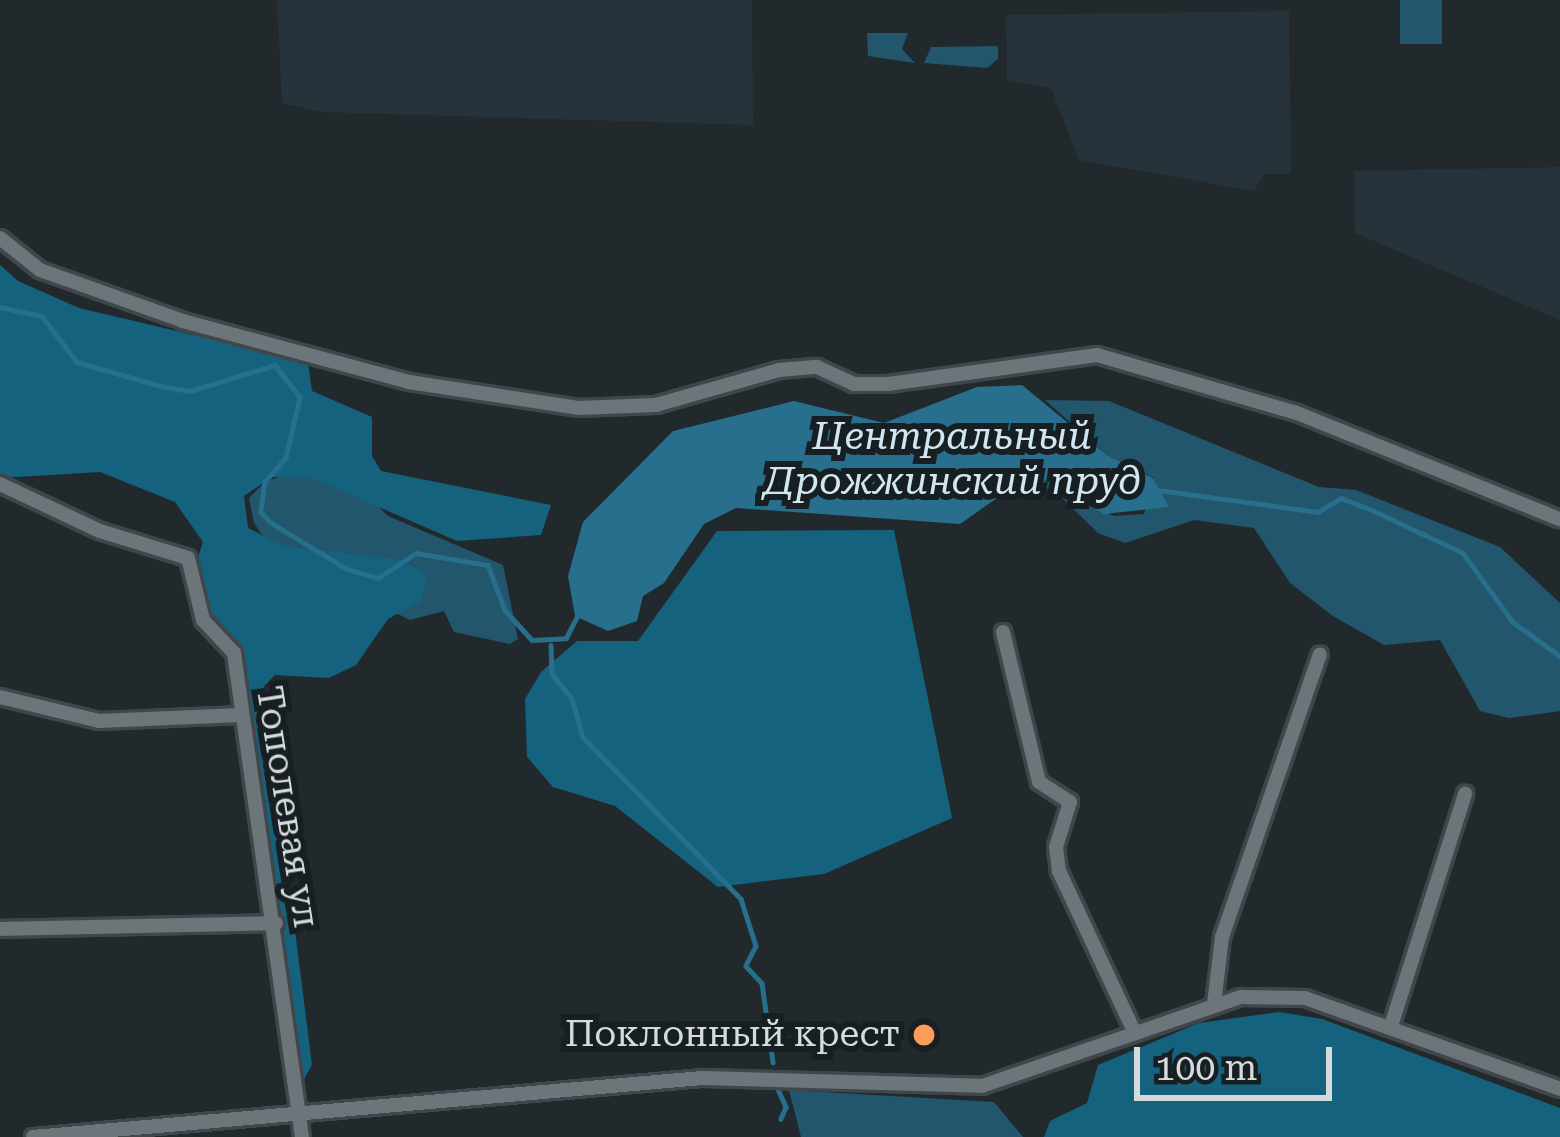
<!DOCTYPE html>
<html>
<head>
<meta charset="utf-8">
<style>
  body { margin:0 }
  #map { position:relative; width:1560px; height:1137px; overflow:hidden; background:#22292d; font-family:"Roboto Serif",serif }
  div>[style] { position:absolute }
  .built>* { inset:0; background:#26333a }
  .green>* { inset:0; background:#21566c; transform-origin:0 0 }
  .forest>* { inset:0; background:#15627f }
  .water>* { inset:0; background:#276f8d }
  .stream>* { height:4.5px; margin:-2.25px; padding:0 2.25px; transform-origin:2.25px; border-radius:2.25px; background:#276f8d }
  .roads { filter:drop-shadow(3px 0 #404649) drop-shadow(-3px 0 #404649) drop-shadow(0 3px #404649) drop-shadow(0 -3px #404649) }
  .street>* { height:14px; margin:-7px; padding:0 7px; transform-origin:7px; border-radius:7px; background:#6c7579 }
  .dots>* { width:33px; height:33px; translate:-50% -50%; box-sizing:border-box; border:6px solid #181f23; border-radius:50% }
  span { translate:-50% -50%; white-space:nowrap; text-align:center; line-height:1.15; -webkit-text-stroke:12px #181f23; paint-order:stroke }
  .street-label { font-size:36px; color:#d5dadc }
  .poi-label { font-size:36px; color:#d5dadc }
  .right { translate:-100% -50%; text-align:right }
  .water-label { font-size:39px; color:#d1e6f1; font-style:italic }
  .scale { position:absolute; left:1134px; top:1047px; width:198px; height:54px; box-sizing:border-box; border:6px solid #d5dadc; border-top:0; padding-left:15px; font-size:36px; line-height:42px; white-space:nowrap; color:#d5dadc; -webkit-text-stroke:9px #181f23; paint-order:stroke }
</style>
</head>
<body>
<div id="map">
  <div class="built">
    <i style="clip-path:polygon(277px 0,752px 0,753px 125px,321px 112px,282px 103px)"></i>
    <i style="clip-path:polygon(1289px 11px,1291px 174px,1264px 174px,1254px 191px,1079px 160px,1051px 88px,1007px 80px,1006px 15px)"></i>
    <i style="clip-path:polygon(1560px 167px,1560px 320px,1355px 233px,1354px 171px)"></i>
  </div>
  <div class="green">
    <i style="left:1400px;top:0;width:42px;height:44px"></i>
    <i style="clip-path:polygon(867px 33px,908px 33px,902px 49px,915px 63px,868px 56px)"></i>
    <i style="clip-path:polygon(998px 46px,998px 59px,987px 68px,924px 63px,931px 47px)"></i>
    <i style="clip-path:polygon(1045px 400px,1109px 401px,1319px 487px,1356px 490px,1500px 547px,1560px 603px,1560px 711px,1509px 718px,1480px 711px,1440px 640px,1384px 645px,1333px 616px,1290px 583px,1254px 528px,1194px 520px,1125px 543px,1098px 533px,1054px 490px,1017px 484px,1046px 480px,1114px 516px,1144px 514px,1154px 478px,1107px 455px)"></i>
    <i style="clip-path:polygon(293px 472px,359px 487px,388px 516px,503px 565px,518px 639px,510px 644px,454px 632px,444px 611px,410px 620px,274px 553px,254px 523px,249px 498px,265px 482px)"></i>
    <i style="clip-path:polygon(789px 1090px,994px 1102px,1023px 1137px,801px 1137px)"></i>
  </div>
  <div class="forest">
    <i style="clip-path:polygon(0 265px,18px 281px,79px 308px,308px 362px,312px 391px,372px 417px,372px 456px,381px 471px,551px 505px,541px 535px,457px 541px,310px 477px,272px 477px,244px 496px,248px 528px,283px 546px,403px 560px,426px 575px,421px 601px,388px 619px,356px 665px,329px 678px,275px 675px,264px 686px,312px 1065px,304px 1079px,294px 1073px,234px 653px,214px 638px,194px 569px,203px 542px,175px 502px,100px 472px,0 478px)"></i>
    <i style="clip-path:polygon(894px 530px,952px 818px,824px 874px,718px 887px,615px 806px,553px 787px,527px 757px,525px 699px,541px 672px,577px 641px,638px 641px,717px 531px)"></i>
    <i style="clip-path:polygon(1279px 1012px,1322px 1019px,1560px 1108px,1560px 1137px,1044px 1137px,1050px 1121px,1087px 1103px,1098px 1065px,1199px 1023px)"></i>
  </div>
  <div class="water">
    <i style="clip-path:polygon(1022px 385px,1107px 455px,1153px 478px,1169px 507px,1104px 514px,1046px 480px,1017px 484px,960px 524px,736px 508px,704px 524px,664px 583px,643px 596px,637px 621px,608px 631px,575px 616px,568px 576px,583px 522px,673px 431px,794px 401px,884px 423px,977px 387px)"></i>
  </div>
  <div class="stream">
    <i style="left:0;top:307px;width:43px;rotate:12.1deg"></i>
    <i style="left:42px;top:316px;width:58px;rotate:52.7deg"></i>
    <i style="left:77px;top:362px;width:91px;rotate:15.9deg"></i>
    <i style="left:165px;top:387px;width:25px;rotate:9deg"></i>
    <i style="left:190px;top:391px;width:89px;rotate:-17deg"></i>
    <i style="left:275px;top:365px;width:41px;rotate:52deg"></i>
    <i style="left:300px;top:397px;width:63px;rotate:102.9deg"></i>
    <i style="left:286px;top:458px;width:32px;rotate:131deg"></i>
    <i style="left:265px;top:482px;width:30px;rotate:98deg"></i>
    <i style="left:261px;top:512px;width:13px;rotate:48deg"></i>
    <i style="left:270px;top:522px;width:90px;rotate:31.4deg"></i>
    <i style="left:347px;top:569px;width:32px;rotate:16deg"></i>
    <i style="left:378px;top:578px;width:45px;rotate:-33.3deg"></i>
    <i style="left:416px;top:553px;width:73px;rotate:9.5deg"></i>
    <i style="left:488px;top:565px;width:48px;rotate:69.3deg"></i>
    <i style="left:505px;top:610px;width:40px;rotate:48deg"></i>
    <i style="left:532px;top:640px;width:34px;rotate:-3deg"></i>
    <i style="left:566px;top:638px;width:29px;rotate:-63deg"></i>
    <i style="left:1158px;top:490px;width:162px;rotate:7.8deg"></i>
    <i style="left:1318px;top:512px;width:27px;rotate:-31deg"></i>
    <i style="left:1341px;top:498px;width:33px;rotate:21deg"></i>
    <i style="left:1372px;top:510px;width:101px;rotate:25.3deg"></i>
    <i style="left:1463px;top:553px;width:85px;rotate:54.1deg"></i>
    <i style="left:1513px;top:622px;width:58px;rotate:35.9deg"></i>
    <i style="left:551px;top:645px;width:29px;rotate:88deg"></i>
    <i style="left:552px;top:674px;width:32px;rotate:51deg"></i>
    <i style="left:572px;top:699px;width:40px;rotate:74deg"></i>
    <i style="left:583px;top:737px;width:226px;rotate:45.7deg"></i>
    <i style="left:741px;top:899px;width:49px;rotate:72.3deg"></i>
    <i style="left:756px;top:946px;width:22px;rotate:117deg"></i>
    <i style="left:746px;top:966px;width:23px;rotate:47deg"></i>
    <i style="left:762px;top:983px;width:80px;rotate:82.1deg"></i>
    <i style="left:778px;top:1089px;width:20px;rotate:66deg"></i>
    <i style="left:786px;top:1107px;width:13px;rotate:113deg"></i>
  </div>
  <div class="roads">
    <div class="street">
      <i style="left:0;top:238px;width:51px;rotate:38.7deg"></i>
      <i style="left:40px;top:270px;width:152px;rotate:19.6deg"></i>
      <i style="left:183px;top:321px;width:234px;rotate:15.1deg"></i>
      <i style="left:409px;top:382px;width:171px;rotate:8.7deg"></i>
      <i style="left:578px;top:408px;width:78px;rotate:-2.2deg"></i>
      <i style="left:656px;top:405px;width:128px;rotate:-15.9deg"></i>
      <i style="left:779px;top:370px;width:38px;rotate:-5deg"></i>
      <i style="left:817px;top:367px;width:41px;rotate:24.7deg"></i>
      <i style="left:854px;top:384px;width:34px"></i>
      <i style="left:888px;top:384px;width:211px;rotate:-7.9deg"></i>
      <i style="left:1097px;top:355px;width:208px;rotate:16.2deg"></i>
      <i style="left:1297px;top:413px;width:284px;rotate:22deg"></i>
      <i style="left:0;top:484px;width:110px;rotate:25.2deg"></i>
      <i style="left:100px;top:531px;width:92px;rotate:17.1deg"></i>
      <i style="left:188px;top:558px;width:64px;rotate:76.4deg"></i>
      <i style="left:203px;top:620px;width:45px;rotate:46.8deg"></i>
      <i style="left:234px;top:653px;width:489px;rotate:82deg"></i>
      <i style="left:1003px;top:632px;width:154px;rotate:76.5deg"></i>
      <i style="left:1039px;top:782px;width:37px;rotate:33deg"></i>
      <i style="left:1070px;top:802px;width:47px;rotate:107.3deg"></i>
      <i style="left:1056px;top:847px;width:24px;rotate:83deg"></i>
      <i style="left:1059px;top:871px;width:174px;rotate:64.9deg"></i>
      <i style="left:0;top:697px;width:102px;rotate:13.6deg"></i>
      <i style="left:99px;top:721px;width:143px;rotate:-2.4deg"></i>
      <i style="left:0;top:929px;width:276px;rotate:-1.2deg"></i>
      <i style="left:1214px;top:1004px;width:67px;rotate:-83.2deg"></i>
      <i style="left:1222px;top:937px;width:299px;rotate:-70.9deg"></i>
      <i style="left:1391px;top:1026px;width:244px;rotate:-72.3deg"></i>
      <i style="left:33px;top:1137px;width:672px;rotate:-5.04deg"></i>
      <i style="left:702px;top:1078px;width:280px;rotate:1.6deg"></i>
      <i style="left:982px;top:1086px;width:274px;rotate:-19deg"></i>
      <i style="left:1241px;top:997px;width:64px;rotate:0.9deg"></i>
      <i style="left:1305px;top:998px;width:271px;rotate:19.6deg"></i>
    </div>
  </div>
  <div class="dots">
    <i style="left:924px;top:1035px;background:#fd9c56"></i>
  </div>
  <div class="street-label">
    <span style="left:287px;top:807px;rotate:81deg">Тополевая ул</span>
  </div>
  <div class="poi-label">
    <span class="right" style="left:900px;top:1035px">Поклонный крест</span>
  </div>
  <div class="water-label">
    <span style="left:952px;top:459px">Центральный<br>Дрожжинский пруд</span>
  </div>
  <div class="scale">100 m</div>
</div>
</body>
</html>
